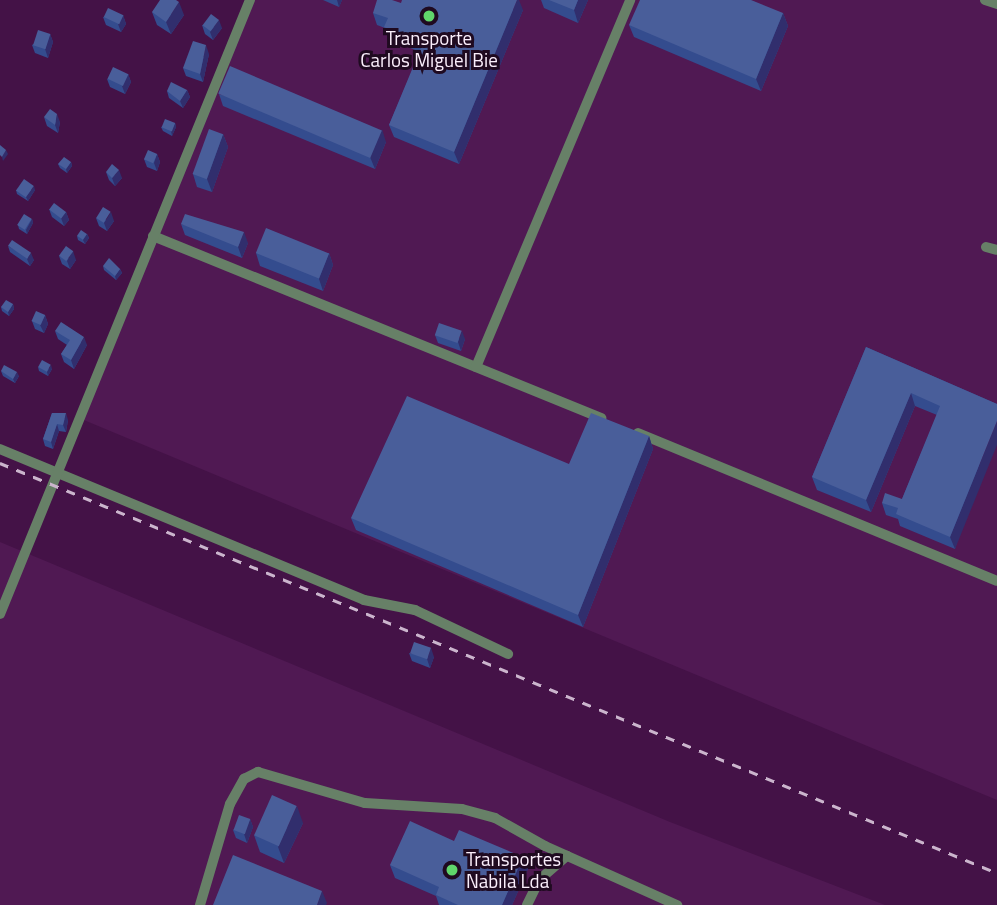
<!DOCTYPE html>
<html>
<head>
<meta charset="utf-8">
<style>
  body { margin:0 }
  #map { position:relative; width:997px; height:905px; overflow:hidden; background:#441247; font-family:"Titillium Web",sans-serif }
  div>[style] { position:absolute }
  .built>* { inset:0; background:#501953 }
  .minor>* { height:10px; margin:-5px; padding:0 5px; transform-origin:5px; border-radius:5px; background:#678067 }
  .rail>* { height:2.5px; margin-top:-1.25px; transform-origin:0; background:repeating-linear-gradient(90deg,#cbb5cd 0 9px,transparent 0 18px) }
  .wall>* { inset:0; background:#344c8e }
  .shaded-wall>* { inset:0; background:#312e6d }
  .building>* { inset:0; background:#495e9a; transform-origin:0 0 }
  .dots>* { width:19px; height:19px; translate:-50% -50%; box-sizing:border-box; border:4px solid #1f0a20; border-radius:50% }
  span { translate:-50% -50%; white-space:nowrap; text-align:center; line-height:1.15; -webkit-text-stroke:6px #1f0a20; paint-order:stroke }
  .poi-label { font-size:19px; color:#fbeffc }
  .left { translate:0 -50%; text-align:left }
</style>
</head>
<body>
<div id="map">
  <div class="built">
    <i style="clip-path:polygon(252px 0,997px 0,997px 800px,79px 418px)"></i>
    <i style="clip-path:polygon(0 542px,670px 822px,885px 905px,0 905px)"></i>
  </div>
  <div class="minor">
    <i style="left:985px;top:0;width:13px;rotate:18deg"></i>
    <i style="left:153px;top:236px;width:484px;rotate:22.1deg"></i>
    <i style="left:986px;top:247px;width:11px;rotate:15deg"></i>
    <i style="left:476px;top:367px;width:398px;rotate:-67.2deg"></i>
    <i style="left:638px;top:433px;width:388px;rotate:22.4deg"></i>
    <i style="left:0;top:449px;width:394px;rotate:22.5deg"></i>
    <i style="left:364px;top:600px;width:52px;rotate:11.1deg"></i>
    <i style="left:415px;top:610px;width:103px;rotate:25.3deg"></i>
    <i style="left:0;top:614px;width:663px;rotate:-67.85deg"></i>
    <i style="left:200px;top:905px;width:105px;rotate:-73.5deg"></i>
    <i style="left:230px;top:804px;width:29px;rotate:-61deg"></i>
    <i style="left:244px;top:779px;width:16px;rotate:-27deg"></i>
    <i style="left:258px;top:772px;width:111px;rotate:16.2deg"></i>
    <i style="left:365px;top:803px;width:97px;rotate:3.5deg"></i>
    <i style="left:462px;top:809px;width:34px;rotate:15deg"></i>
    <i style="left:495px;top:818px;width:57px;rotate:29.2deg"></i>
    <i style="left:545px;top:846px;width:145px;rotate:24.1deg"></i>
    <i style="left:527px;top:905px;width:28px;rotate:-64deg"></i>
    <i style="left:539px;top:880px;width:37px;rotate:-41deg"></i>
  </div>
  <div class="rail">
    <i style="left:0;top:463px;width:1078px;rotate:22.35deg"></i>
  </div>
  <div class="wall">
    <i style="clip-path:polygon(323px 0,342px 0,339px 7px)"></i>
    <i style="clip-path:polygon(541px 0,588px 0,578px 23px,544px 8px)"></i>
    <i style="clip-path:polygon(401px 3px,523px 10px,459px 164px,394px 137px,389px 125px,420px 52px,389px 39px,385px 28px,377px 25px,373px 13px)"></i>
    <i style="clip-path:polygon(152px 12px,184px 15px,171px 34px,157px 25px)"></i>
    <i style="clip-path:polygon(783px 13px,788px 26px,761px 91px,634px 37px,629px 25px)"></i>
    <i style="clip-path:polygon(123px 15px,126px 24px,121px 32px,106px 25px,103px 17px)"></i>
    <i style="clip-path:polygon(202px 25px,222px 28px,213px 40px,205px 34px)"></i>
    <i style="clip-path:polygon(50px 34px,53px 42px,48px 58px,35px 53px,32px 45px)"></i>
    <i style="clip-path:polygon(209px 54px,203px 82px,186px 76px,183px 68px)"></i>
    <i style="clip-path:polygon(128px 74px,131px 82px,125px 94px,110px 87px,107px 79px)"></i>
    <i style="clip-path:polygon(187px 90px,190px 97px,183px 108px,169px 98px,167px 91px)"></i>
    <i style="clip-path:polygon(219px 94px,386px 142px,375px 169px,223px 106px)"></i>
    <i style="clip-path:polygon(44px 117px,60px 122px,58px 133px,47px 126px)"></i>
    <i style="clip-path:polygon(175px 123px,176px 127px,172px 136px,163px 131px,161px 127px)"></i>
    <i style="clip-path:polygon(223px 134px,228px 147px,212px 192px,197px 187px,193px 174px)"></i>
    <i style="clip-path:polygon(157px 154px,160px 162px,157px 171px,147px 167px,144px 159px)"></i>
    <i style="clip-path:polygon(71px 162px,72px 166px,67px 173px,60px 168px,58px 164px)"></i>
    <i style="clip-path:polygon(106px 172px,122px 178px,115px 186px,109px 180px)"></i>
    <i style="clip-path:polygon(16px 190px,35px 190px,28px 201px,17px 194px)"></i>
    <i style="clip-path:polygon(49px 209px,66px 212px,69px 220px,64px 226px,52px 217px)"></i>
    <i style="clip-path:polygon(96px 218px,114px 221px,107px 231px,99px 226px)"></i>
    <i style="clip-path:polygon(32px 219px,33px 223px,27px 234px,19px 229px,18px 225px)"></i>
    <i style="clip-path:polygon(181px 224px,248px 243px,242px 258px,185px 235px)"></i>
    <i style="clip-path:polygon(87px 234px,89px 238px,85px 244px,78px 240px,77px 236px)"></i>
    <i style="clip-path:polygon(8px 246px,34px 260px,30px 266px,10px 252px)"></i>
    <i style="clip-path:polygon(256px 253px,329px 253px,333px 265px,323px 291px,260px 266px)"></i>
    <i style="clip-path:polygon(59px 256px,76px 260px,70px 269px,62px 264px)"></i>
    <i style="clip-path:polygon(103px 266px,120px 269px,122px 273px,116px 280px,104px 270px)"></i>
    <i style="clip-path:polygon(13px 304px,14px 309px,9px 316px,2px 311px,1px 307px)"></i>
    <i style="clip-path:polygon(45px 315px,48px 324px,44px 333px,35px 329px,32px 321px)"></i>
    <i style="clip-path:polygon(55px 331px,87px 345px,74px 369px,64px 362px,61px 354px,67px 345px,58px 339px)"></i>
    <i style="clip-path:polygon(435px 335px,465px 339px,461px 351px,438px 343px)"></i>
    <i style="clip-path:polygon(866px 347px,997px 404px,955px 549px,900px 526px,898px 519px,886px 515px,882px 503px,902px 499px,937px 415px,915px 406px,871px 512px,817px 490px,812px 477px)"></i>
    <i style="clip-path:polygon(38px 367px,52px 369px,48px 376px,39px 371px)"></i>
    <i style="clip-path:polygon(1px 371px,19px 376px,15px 383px,3px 376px)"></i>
    <i style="clip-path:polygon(52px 413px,68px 420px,66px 432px,59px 431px,53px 449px,45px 446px,43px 439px)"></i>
    <i style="clip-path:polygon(649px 436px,653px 449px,583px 627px,356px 530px,351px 518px,569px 464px)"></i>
    <i style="clip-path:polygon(409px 653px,434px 657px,430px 668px,412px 661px)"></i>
    <i style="clip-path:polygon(250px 819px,253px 827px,247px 843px,236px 838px,233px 830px)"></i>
    <i style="clip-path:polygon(303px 823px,284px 863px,260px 852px,254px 835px)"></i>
    <i style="clip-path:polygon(454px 841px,523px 857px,528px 869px,512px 905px,439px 905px,436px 896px,395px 878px,390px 865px)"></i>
  </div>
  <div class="shaded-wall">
    <i style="clip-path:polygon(337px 0,342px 0,339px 7px)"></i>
    <i style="clip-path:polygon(517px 0,519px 0,523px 10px,459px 164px,454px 152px)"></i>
    <i style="clip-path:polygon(578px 0,588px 0,578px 23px,574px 10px)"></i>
    <i style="clip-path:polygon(179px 2px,184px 15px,171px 34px,166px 22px)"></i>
    <i style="clip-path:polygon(783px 13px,788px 26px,761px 91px,756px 79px)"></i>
    <i style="clip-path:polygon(123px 15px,126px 24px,121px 32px,118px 24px)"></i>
    <i style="clip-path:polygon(219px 20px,222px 28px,213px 40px,210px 32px)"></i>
    <i style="clip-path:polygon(50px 34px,53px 42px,48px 58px,45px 49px)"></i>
    <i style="clip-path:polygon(206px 45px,209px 54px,203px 82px,200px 74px)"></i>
    <i style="clip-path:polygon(128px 74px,131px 82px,125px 94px,122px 86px)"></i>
    <i style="clip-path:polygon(187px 90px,190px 97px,183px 108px,180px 101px)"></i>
    <i style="clip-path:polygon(57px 114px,60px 122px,58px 133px,55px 125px)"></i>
    <i style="clip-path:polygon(175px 123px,176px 127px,172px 136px,171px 131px)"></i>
    <i style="clip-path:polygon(382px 129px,386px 142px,375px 169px,370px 157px)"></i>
    <i style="clip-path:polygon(223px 134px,228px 147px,212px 192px,207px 179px)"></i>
    <i style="clip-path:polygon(6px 150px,8px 154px,3px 161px,2px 157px)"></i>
    <i style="clip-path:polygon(157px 154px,160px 162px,157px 171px,154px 163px)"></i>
    <i style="clip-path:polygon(71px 162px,72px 166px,67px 173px,66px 169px)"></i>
    <i style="clip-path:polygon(119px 170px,122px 178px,115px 186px,112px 178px)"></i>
    <i style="clip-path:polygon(34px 186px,35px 190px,28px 201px,26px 197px)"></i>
    <i style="clip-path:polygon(66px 212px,69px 220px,64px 226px,61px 218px)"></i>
    <i style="clip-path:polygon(111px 212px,114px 221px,107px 231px,104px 223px)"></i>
    <i style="clip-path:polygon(32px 219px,33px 223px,27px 234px,26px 230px)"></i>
    <i style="clip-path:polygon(244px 232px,248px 243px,242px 258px,238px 247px)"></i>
    <i style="clip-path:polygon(87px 234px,89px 238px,85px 244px,83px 240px)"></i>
    <i style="clip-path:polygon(73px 251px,76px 260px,70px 269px,67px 261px)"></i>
    <i style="clip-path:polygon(31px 253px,34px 260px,30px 266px,27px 259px)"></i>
    <i style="clip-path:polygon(329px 253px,333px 265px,323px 291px,319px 279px)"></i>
    <i style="clip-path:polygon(120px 269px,122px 273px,116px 280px,115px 276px)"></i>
    <i style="clip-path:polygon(13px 304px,14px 309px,9px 316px,8px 312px)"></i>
    <i style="clip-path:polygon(45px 315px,48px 324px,44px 333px,40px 325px)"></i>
    <i style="clip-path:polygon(462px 331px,465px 339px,461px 351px,458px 342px)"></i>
    <i style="clip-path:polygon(84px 337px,87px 345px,74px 369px,71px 360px)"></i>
    <i style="clip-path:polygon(51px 365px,52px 369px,48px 376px,47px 372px)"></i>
    <i style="clip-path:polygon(17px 372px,19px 376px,15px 383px,13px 379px)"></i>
    <i style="clip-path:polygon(911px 393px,915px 406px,871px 512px,866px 500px)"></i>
    <i style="clip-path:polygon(66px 413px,68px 420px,66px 432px,63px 425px)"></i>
    <i style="clip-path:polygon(997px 421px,997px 445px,955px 549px,950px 537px)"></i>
    <i style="clip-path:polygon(57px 424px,59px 431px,53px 449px,51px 442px)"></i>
    <i style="clip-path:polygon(649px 436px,653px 449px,583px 627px,578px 615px)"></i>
    <i style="clip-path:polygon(431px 648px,434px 657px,430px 668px,427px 659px)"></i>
    <i style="clip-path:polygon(297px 806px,303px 823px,284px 863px,278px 847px)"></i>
    <i style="clip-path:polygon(250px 819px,253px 827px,247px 843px,244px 834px)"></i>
    <i style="clip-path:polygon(523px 857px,528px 869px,512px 905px,502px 905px)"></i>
    <i style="clip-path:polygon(322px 891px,327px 903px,326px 905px,317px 905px)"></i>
  </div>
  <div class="building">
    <i style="clip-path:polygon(160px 0,176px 0,179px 2px,166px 22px,152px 12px)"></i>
    <i style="clip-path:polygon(377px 0,392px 0,401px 3px,402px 0,517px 0,454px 152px,389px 125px,423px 43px,384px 27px,388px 18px,373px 13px)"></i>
    <i style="clip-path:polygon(549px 0,578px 0,574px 10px)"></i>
    <i style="clip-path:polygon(640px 0,751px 0,783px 13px,756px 79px,629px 25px)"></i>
    <i style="left:108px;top:8px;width:17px;height:10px;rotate:25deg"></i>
    <i style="left:211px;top:14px;width:10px;height:14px;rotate:37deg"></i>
    <i style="left:38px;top:30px;width:13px;height:16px;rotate:18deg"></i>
    <i style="clip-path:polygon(193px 41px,206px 45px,200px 74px,183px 68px)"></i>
    <i style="left:230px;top:66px;width:165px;height:30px;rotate:23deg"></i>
    <i style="left:113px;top:67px;width:17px;height:13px;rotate:25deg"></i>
    <i style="clip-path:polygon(171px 82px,187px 90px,180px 101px,167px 91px)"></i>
    <i style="clip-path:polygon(50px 109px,57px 114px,55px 125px,44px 117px)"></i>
    <i style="left:165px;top:119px;width:11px;height:9px;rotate:22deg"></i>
    <i style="left:209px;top:129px;width:15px;height:48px;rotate:20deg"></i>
    <i style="clip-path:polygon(0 145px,6px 150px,2px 157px,0 155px)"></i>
    <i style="left:148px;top:150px;width:10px;height:10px;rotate:24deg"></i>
    <i style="clip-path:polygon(64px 157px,71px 162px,66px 169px,58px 164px)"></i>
    <i style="clip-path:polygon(112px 164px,119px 170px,112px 178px,106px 172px)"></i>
    <i style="left:24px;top:179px;width:12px;height:14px;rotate:35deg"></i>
    <i style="left:54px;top:203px;width:15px;height:8px;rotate:37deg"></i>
    <i style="left:103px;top:207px;width:9px;height:13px;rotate:32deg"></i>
    <i style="left:24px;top:214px;width:9px;height:13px;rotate:32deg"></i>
    <i style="clip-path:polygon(185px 214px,244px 232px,238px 247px,181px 224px)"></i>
    <i style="left:266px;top:228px;width:68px;height:27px;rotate:22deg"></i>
    <i style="left:81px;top:230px;width:7px;height:7px;rotate:34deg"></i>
    <i style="left:12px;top:240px;width:23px;height:7px;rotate:34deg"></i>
    <i style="left:66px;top:246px;width:9px;height:12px;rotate:36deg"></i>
    <i style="clip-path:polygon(109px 258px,120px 269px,115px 276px,103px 266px)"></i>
    <i style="clip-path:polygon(6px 300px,13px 304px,8px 312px,1px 307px)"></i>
    <i style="left:36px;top:311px;width:10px;height:11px;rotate:24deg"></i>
    <i style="clip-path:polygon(61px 322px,84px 337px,71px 360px,61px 354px,70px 340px,55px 331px)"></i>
    <i style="left:439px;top:323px;width:24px;height:13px;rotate:19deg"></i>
    <i style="clip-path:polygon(866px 347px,997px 404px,997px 421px,950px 537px,896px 514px,898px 508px,882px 503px,885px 493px,902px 499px,940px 406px,911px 393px,866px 500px,812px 477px)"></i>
    <i style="left:42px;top:360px;width:10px;height:8px;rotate:29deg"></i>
    <i style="clip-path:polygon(4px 365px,17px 372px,13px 379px,1px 371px)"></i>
    <i style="clip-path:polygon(407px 396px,569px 464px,591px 413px,649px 436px,578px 615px,351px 518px)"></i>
    <i style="clip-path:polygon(52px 413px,66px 413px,63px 425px,57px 424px,51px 442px,43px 439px)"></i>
    <i style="left:414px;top:642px;width:18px;height:12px;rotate:19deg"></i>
    <i style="left:272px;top:795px;width:27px;height:44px;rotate:24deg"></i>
    <i style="left:239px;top:815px;width:12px;height:16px;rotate:20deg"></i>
    <i style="clip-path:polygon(410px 821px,454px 841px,459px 830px,523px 857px,502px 905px,458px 905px,436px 895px,439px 887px,390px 865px)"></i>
    <i style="clip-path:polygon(233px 855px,322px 891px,317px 905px,213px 905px)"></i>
  </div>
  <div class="dots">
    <i style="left:429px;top:16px;background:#60d56b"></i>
    <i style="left:452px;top:870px;background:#60d56b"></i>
  </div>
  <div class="poi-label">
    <span style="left:429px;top:49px">Transporte<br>Carlos Miguel Bie</span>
    <span class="left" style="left:466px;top:870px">Transportes<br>Nabila Lda</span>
  </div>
</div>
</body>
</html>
